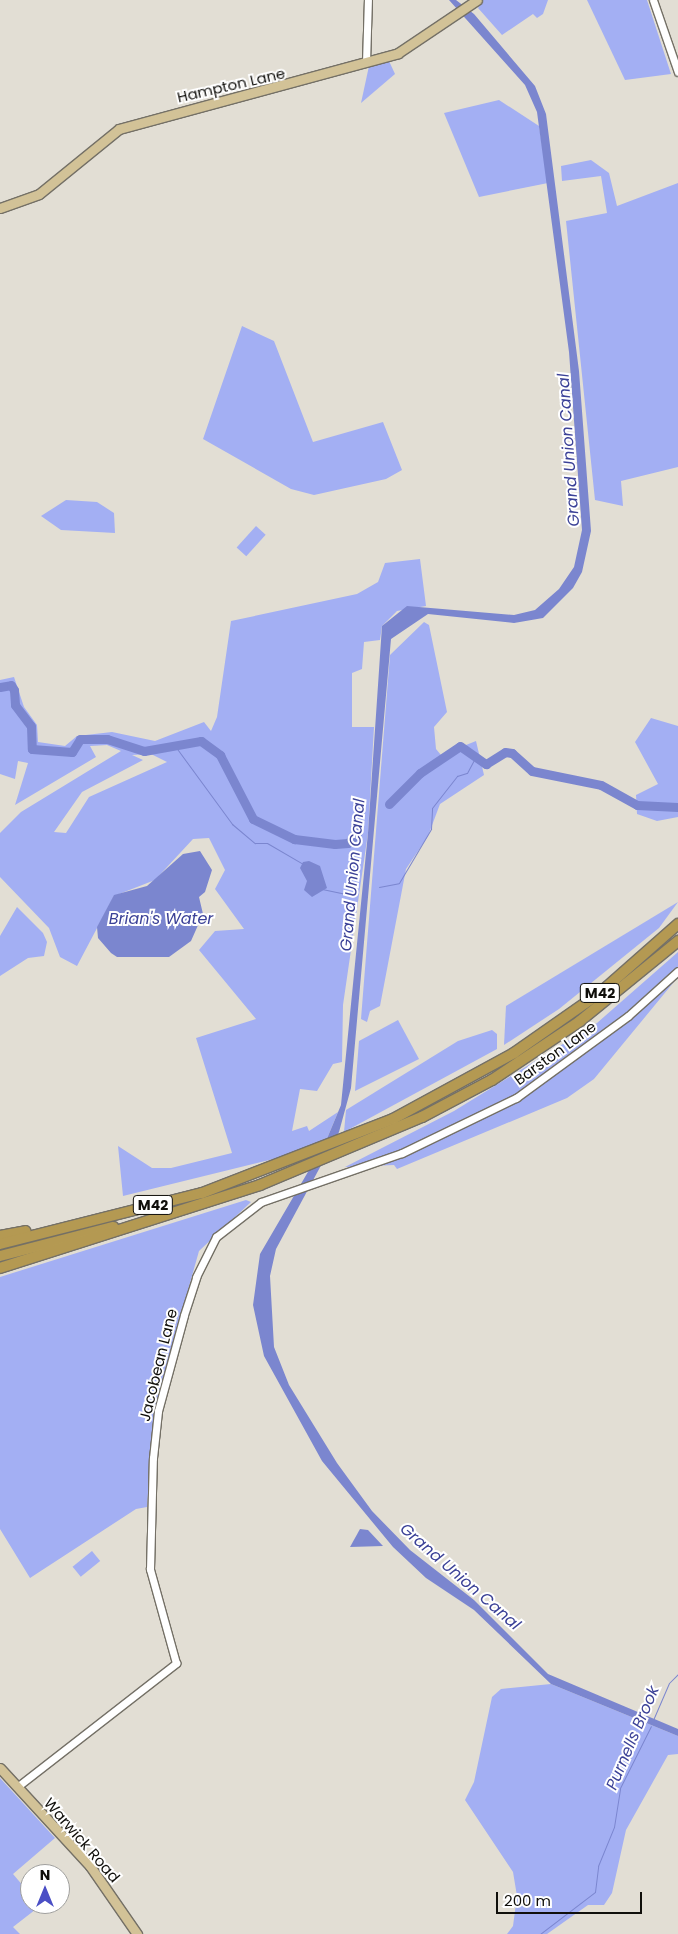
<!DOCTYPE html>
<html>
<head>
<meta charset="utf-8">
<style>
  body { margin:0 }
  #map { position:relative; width:678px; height:1934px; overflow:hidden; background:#e2ded4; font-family:Poppins,sans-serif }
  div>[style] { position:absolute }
  .green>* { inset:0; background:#a3aff3; transform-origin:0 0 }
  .water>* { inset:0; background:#7b86cf }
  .stream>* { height:1px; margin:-0.5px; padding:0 0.5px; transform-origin:0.5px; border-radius:0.5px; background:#7b86cf }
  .river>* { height:9px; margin:-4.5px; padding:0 4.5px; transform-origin:4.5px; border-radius:4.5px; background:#7b86cf }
  .roads { filter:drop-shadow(1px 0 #747066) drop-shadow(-1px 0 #747066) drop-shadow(0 1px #747066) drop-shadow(0 -1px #747066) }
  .minor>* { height:7px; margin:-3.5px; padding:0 3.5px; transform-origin:3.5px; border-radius:3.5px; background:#fff }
  .major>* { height:9px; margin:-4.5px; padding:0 4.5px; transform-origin:4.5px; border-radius:4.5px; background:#d2c297 }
  .highway>* { height:10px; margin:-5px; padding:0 5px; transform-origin:5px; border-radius:5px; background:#b49952 }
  span { translate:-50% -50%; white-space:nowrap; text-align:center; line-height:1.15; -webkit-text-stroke:4px #fff; paint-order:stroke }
  .shield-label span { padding:1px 4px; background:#fff; border:1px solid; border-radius:4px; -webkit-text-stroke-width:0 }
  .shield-label { font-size:14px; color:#100f0b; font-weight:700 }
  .street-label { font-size:15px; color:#100f0b }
  .water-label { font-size:16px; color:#3b4197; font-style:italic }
  .north { position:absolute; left:20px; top:1864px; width:50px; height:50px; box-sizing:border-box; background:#fff; border:1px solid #9f9f9d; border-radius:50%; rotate:0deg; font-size:14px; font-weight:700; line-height:20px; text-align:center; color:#100f0b }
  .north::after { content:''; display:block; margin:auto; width:18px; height:22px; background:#4b4fc5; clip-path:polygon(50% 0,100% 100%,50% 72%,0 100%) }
  .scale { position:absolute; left:496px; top:1892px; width:146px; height:22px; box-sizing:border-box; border:2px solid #100f0b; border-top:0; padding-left:6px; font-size:15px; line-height:18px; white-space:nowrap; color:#100f0b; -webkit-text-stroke:4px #fff; paint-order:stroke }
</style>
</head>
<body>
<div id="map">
  <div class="green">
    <i style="clip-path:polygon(483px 0,548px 0,543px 14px,537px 18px,533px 14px,502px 35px,478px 8px)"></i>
    <i style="clip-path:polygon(587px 0,647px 0,671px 74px,625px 80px)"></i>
    <i style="clip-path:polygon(389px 61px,395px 74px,361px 103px,369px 66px)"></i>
    <i style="clip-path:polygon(499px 100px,539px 126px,548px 183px,479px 197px,444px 113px)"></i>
    <i style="clip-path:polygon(591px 160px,609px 173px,617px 206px,678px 183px,678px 467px,621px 481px,623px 506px,595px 500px,566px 221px,607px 213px,601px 176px,562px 181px,561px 166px)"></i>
    <i style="clip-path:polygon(242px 326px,274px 341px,313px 442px,383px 422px,402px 470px,386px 479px,314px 495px,291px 489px,203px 439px)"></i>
    <i style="clip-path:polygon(66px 500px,97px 502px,114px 513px,115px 533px,61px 530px,41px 516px)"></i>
    <i style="left:256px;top:526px;width:13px;height:29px;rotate:42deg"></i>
    <i style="clip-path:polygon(evenodd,420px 559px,426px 606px,397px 611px,382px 626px,380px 640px,364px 642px,362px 669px,352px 673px,352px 727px,374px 727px,368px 833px,343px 1005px,342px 1062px,333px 1064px,317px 1091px,300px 1089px,292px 1131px,307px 1126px,309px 1131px,338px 1112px,326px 1141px,294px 1154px,123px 1196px,118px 1146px,152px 1168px,171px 1168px,232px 1153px,196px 1038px,256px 1019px,199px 950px,215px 931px,244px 929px,215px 889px,225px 870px,209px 838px,193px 839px,155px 880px,114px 896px,77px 966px,60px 957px,49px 928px,0 877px,0 833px,21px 812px,121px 751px,107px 745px,90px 746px,96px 757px,15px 805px,28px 763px,18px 761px,15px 779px,0 774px,0 680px,14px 677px,24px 707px,37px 725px,38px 742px,65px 746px,77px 736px,112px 732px,155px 741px,204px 722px,211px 731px,217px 717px,231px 621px,357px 594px,378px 582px,385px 563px,420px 559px,151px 754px,167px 762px,89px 797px,66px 833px,54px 832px,82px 792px,143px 760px,132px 755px,151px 754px)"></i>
    <i style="clip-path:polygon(424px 622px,429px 625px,447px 712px,434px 727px,436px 749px,441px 755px,476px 741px,484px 775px,440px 804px,428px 836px,406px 869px,380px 1006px,370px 1011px,367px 1022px,361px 1019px,390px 655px)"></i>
    <i style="clip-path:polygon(651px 718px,678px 726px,678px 817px,657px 821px,637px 814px,636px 795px,658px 784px,635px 742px)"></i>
    <i style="clip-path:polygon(678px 902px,659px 928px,559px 1009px,504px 1045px,506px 1006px)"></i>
    <i style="clip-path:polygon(17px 907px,43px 933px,47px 942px,44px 956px,28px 958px,0 976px,0 936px)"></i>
    <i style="clip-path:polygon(678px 952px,678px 977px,594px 1079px,567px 1098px,397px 1169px,394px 1165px,345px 1167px,454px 1111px,597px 1023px)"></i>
    <i style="clip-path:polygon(398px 1020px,419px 1059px,355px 1091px,359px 1041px)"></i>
    <i style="clip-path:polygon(492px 1030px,497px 1034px,497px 1049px,344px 1132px,346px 1110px,458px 1041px)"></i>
    <i style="clip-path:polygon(246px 1200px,251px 1202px,199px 1251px,154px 1411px,147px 1507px,136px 1509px,30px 1578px,0 1529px,0 1277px)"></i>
    <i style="left:92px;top:1551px;width:13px;height:25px;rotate:51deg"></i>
    <i style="clip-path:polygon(551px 1684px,678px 1736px,678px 1754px,668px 1755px,626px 1830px,612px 1893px,604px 1905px,588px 1905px,547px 1934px,507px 1934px,513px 1926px,517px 1896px,513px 1872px,465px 1800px,474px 1782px,492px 1697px,501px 1689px)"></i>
    <i style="clip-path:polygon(0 1778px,55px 1838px,13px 1874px,30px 1894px,30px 1904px,40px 1906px,13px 1927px,20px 1934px,0 1934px)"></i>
  </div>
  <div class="water">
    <i style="clip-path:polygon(449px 0,456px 0,474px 14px,535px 86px,546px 114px,579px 371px,591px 531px,582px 572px,573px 588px,543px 618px,514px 623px,428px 614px,391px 639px,351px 1088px,339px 1132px,276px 1249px,270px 1276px,274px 1347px,289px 1385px,337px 1463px,372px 1511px,410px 1550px,474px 1600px,548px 1674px,678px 1729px,678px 1736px,551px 1684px,474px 1610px,426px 1578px,393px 1547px,322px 1461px,264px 1356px,253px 1305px,260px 1254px,326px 1141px,341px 1105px,368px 833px,382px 626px,407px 606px,514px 615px,535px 610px,559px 589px,574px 567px,582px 530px,569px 352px,537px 112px,525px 85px)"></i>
    <i style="clip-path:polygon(200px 851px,212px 870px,205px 892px,199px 897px,203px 914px,191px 941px,169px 957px,117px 957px,111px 953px,98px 938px,97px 927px,114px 895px,147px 886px,183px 854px)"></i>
    <i style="clip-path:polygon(309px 861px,320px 866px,327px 888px,312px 897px,304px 890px,307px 881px,300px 868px,303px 862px)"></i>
    <i style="clip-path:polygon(360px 1529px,368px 1530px,383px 1546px,350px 1547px)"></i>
  </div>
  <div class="stream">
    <i style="left:175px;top:746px;width:97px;rotate:53.8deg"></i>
    <i style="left:232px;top:824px;width:30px;rotate:40deg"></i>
    <i style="left:255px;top:843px;width:12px"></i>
    <i style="left:267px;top:843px;width:42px;rotate:30.3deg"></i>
    <i style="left:379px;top:887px;width:20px;rotate:-11deg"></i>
    <i style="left:399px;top:883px;width:63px;rotate:-59.3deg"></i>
    <i style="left:431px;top:829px;width:21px;rotate:-87deg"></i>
    <i style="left:432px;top:808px;width:41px;rotate:-52deg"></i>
    <i style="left:457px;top:776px;width:10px;rotate:-17deg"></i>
    <i style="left:467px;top:773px;width:17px;rotate:-62deg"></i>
    <i style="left:322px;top:889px;width:34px;rotate:12deg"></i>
    <i style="left:653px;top:1720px;width:40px;rotate:-66.6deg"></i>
    <i style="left:669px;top:1683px;width:13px;rotate:-45deg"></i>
    <i style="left:540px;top:1934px;width:69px;rotate:-37.4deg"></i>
    <i style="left:595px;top:1892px;width:26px;rotate:-83deg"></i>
    <i style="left:598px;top:1866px;width:42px;rotate:-67.7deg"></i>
    <i style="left:614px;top:1827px;width:39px;rotate:-81deg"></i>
    <i style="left:620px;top:1788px;width:69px;rotate:-63.4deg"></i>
  </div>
  <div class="river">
    <i style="left:0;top:687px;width:11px;rotate:-10deg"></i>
    <i style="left:11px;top:685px;width:6px;rotate:59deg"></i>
    <i style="left:14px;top:690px;width:15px;rotate:86deg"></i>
    <i style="left:15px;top:705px;width:26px;rotate:53deg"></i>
    <i style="left:31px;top:726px;width:23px;rotate:88deg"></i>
    <i style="left:32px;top:749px;width:40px;rotate:4.3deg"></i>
    <i style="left:72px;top:752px;width:15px;rotate:-58deg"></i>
    <i style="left:80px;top:739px;width:27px"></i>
    <i style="left:107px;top:739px;width:39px;rotate:18deg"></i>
    <i style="left:144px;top:751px;width:58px;rotate:-10deg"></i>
    <i style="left:201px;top:741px;width:24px;rotate:36deg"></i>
    <i style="left:220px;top:755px;width:72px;rotate:62.7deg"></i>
    <i style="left:253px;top:819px;width:46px;rotate:26deg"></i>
    <i style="left:294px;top:839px;width:41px;rotate:7deg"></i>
    <i style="left:335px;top:844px;width:13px;rotate:-4deg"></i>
    <i style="left:348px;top:843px;width:15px;rotate:-48deg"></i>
    <i style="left:389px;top:804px;width:44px;rotate:-45deg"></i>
    <i style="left:420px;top:773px;width:48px;rotate:-34deg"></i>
    <i style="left:460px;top:746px;width:32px;rotate:35deg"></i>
    <i style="left:486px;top:764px;width:22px;rotate:-32deg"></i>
    <i style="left:505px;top:752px;width:7px;rotate:8deg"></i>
    <i style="left:512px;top:753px;width:27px;rotate:42deg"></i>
    <i style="left:532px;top:771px;width:70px;rotate:11.5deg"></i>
    <i style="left:601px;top:785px;width:41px;rotate:29.1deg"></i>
    <i style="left:637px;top:805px;width:41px;rotate:2.8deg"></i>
  </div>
  <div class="roads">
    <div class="minor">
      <i style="left:653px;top:0;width:76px;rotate:70.9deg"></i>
      <i style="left:366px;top:62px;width:62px;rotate:-88.2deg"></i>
      <i style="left:17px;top:1787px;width:202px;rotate:-37.9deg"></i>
      <i style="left:176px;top:1663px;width:98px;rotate:-105.5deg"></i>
      <i style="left:150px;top:1569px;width:111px;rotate:-88.5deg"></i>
      <i style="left:153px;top:1458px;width:47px;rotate:-83.9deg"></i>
      <i style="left:158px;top:1411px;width:99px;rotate:-74.8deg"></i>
      <i style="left:184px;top:1315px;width:40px;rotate:-72deg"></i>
      <i style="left:196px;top:1277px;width:45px;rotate:-63.4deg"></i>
      <i style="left:216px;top:1237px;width:57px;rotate:-37.9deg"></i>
      <i style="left:261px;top:1202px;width:149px;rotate:-19.2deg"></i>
      <i style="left:402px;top:1153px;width:127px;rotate:-25.8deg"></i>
      <i style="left:516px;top:1098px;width:139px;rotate:-36.2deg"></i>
      <i style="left:628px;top:1016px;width:67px;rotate:-42deg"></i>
    </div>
    <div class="major">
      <i style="left:0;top:208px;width:41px;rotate:-19.7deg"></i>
      <i style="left:39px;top:194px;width:103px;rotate:-39.1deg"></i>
      <i style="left:119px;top:129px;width:289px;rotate:-15.2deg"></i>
      <i style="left:398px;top:53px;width:95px;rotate:-33.9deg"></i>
      <i style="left:0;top:1768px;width:133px;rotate:47.4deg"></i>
      <i style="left:90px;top:1866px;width:83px;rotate:55.3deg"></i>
    </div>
    <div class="highway">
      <i style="left:0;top:1236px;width:26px;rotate:-11deg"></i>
      <i style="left:0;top:1244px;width:208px;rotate:-14.2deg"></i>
      <i style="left:202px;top:1193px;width:205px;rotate:-21.2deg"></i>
      <i style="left:393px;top:1119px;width:138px;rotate:-28.6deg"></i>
      <i style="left:514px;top:1053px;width:106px;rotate:-35deg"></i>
      <i style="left:601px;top:992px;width:103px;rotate:-41.4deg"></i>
      <i style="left:0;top:1256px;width:117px;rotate:-14.4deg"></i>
      <i style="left:0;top:1268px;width:273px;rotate:-17.7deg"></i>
      <i style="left:260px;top:1185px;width:176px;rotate:-22.8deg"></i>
      <i style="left:422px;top:1117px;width:79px;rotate:-27.9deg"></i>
      <i style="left:492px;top:1080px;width:106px;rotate:-33.8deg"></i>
      <i style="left:580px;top:1021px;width:127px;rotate:-39.2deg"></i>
    </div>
  </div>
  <div class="shield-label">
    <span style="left:600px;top:993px">M42</span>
    <span style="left:153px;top:1205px">M42</span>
  </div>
  <div class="street-label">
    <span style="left:231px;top:85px;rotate:-13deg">Hampton Lane</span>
    <span style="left:555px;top:1053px;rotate:-36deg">Barston Lane</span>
    <span style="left:158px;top:1365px;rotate:-76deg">Jacobean Lane</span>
    <span style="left:82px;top:1840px;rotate:49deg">Warwick Road</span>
  </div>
  <div class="water-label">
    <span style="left:569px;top:450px;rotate:-94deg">Grand Union Canal</span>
    <span style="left:353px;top:875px;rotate:-85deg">Grand Union Canal</span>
    <span style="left:161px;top:919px">Brian's Water</span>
    <span style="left:460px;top:1577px;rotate:41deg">Grand Union Canal</span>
    <span style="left:633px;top:1738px;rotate:-67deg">Purnells Brook</span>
  </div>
  <div class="north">N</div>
  <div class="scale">200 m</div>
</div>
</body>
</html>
